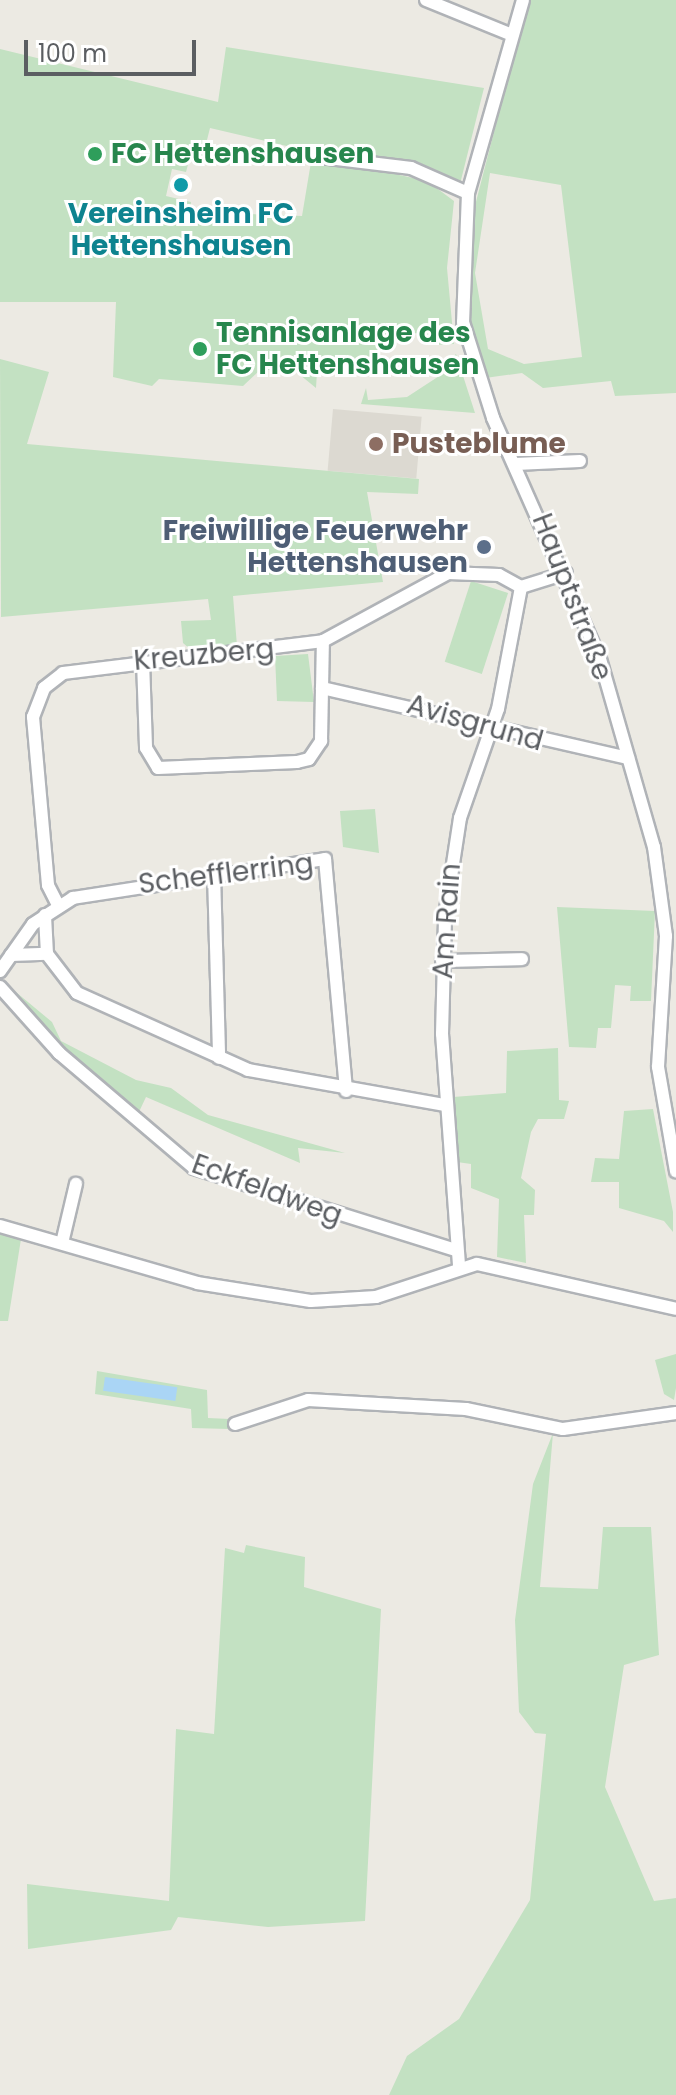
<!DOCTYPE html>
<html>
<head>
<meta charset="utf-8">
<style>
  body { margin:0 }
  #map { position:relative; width:676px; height:2095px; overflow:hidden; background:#eceae3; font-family:Poppins,sans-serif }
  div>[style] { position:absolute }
  .education>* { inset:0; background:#dcd9d1; transform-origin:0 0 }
  .green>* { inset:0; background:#c3e1c2; transform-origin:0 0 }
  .water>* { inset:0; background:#aad5f5; transform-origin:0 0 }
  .roads { filter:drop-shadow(2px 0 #b0b3b7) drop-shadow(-2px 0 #b0b3b7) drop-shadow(0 2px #b0b3b7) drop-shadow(0 -2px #b0b3b7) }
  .minor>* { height:12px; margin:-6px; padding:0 6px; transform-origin:6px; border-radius:6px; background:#fff }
  .dots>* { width:22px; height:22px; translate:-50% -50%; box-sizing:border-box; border:4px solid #fff; border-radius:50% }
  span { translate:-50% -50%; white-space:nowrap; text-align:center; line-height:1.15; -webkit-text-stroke:6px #fff; paint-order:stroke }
  .leisure-label { font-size:28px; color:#27864d; font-weight:700 }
  .left { translate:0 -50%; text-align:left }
  .culture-label { font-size:28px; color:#0d838f; font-weight:700 }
  .education-label { font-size:28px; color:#785e54; font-weight:700 }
  .service-label { font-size:28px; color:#4e5e75; font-weight:700 }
  .right { translate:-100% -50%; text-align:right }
  .street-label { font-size:28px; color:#5b5e62 }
  .scale { position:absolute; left:24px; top:40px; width:172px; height:36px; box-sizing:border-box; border:4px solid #5b5e62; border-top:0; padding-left:10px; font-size:24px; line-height:28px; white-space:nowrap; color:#5b5e62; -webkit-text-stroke:6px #fff; paint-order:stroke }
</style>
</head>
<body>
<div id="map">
  <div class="education">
    <i style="left:333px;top:409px;width:89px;height:62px;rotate:5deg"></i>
  </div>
  <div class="green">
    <i style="clip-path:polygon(evenodd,528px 0,676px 0,676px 393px,615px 396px,611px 381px,543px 388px,522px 373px,485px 378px,483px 371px,468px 311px,469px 229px,528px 0,490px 173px,561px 185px,582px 357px,524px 364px,488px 349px,475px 273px,490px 173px)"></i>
    <i style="clip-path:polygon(226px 47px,484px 88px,460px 184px,396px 159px,312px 152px,210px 128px,203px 156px,191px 153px,186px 172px,172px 169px,166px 196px,191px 202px,190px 212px,302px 216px,312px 156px,427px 181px,454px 201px,447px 268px,454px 344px,434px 345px,423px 333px,377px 335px,378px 354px,317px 372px,316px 388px,294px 370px,260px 370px,243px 386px,159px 379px,152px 386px,113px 377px,116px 302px,0 302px,0 49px,218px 102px)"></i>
    <i style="clip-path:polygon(456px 354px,475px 413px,361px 404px,366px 388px,368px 400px,407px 397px,453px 367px,449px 360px)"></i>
    <i style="clip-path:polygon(0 359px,49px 372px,27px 444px,419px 479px,418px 494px,367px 492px,383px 582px,233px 596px,237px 646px,190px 649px,183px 643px,181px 621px,211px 620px,208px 599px,1px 617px)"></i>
    <i style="left:471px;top:581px;width:39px;height:85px;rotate:18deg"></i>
    <i style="clip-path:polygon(308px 654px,314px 702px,277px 701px,275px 656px)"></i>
    <i style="clip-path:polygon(375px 809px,379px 853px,343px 847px,340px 811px)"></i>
    <i style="clip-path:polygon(557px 907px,655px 911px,651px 1001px,630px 1001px,631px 986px,615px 985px,611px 1028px,598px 1028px,596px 1048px,569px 1047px)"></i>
    <i style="clip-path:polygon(11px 988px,52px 1022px,61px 1041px,136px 1080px,171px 1088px,208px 1115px,345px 1153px,298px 1148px,300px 1163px,146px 1097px,138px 1114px,57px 1046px)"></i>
    <i style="clip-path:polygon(558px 1048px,559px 1100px,569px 1101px,564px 1119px,538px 1119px,531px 1132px,521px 1178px,535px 1190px,534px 1215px,524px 1215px,526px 1263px,497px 1257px,499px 1199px,471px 1188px,471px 1164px,457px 1162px,453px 1097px,506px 1093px,507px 1051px)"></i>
    <i style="clip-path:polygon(653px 1109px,673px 1212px,673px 1232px,664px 1221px,619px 1208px,619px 1182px,591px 1182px,595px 1158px,619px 1159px,624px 1111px)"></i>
    <i style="clip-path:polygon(0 1234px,21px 1239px,8px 1321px,0 1321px)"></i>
    <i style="clip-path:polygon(676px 1354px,676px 1388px,674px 1400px,664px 1394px,655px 1360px)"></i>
    <i style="clip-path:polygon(97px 1371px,207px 1390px,208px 1418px,230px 1419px,229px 1429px,192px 1428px,191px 1409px,95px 1394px)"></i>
    <i style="clip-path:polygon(553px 1433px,540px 1587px,598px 1589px,603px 1527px,651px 1527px,659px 1655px,624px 1665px,605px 1787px,654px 1901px,676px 1898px,676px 2095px,389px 2095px,407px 2056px,459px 2019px,530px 1900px,546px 1734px,535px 1733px,519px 1712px,515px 1620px,533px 1484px)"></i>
    <i style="clip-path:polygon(246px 1545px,305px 1557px,304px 1587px,381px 1609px,365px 1921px,268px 1927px,178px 1917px,171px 1930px,28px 1949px,27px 1884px,169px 1901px,176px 1729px,214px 1734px,225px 1548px,244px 1553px)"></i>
  </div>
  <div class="water">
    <i style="left:105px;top:1377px;width:73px;height:14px;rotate:8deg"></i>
  </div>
  <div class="roads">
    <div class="minor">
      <i style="left:426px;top:0;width:93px;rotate:22.1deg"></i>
      <i style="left:523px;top:0;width:201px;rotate:105.9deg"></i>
      <i style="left:468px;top:193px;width:129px;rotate:92.2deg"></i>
      <i style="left:463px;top:322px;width:101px;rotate:72.6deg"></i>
      <i style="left:493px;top:418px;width:264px;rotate:66.1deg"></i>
      <i style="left:600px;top:659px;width:196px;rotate:74deg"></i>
      <i style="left:654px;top:847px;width:90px;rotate:82.3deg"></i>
      <i style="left:666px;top:936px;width:131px;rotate:93.5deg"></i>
      <i style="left:658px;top:1067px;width:106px;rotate:80.2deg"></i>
      <i style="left:312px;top:156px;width:100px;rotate:6.9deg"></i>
      <i style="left:411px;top:168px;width:62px;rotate:23.7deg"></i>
      <i style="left:516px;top:464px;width:64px;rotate:-2.7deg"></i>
      <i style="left:143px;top:661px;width:87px;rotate:88deg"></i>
      <i style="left:146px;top:748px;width:23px;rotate:59deg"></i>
      <i style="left:158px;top:768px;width:139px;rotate:-2.5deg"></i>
      <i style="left:297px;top:762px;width:12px;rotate:-14deg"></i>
      <i style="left:309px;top:759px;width:22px;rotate:-56deg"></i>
      <i style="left:321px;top:741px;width:100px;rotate:-88.9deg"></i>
      <i style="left:322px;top:688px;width:314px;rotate:12.9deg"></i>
      <i style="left:214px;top:874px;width:184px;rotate:88.4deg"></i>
      <i style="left:58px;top:905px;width:22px;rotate:-117deg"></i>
      <i style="left:48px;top:885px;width:169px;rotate:-95.1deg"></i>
      <i style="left:33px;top:717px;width:31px;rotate:-69deg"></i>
      <i style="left:44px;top:688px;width:24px;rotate:-38deg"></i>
      <i style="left:63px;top:673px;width:262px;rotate:-7deg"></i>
      <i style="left:323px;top:641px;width:142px;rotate:-28.5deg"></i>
      <i style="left:448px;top:573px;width:51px;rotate:2.2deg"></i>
      <i style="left:499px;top:575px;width:25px;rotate:29deg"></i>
      <i style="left:521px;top:587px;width:47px;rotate:-17.3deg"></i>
      <i style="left:47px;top:954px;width:49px;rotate:52.4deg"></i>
      <i style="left:77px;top:993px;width:188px;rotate:24.2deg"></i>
      <i style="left:248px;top:1070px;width:200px;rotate:10.1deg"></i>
      <i style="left:11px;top:955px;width:36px;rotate:-2deg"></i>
      <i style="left:47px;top:954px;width:39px;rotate:-93deg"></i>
      <i style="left:442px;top:961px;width:80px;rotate:-1.4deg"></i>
      <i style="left:0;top:971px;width:57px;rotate:-54.9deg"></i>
      <i style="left:33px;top:924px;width:48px;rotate:-33deg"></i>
      <i style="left:73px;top:898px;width:255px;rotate:-8.8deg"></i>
      <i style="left:325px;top:859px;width:233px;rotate:84.8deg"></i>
      <i style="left:0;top:987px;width:89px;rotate:48.2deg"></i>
      <i style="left:59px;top:1053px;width:177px;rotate:40.4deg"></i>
      <i style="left:194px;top:1168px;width:274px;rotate:17.4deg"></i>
      <i style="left:0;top:1226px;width:205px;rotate:16.1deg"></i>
      <i style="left:197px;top:1283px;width:115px;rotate:9deg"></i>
      <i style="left:311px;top:1301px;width:65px;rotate:-3.5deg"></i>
      <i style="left:376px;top:1297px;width:106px;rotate:-18.1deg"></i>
      <i style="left:477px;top:1264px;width:204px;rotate:12.7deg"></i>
      <i style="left:62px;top:1243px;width:61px;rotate:-76.7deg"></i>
      <i style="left:459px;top:1265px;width:232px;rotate:-94.2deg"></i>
      <i style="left:442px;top:1034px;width:118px;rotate:-88.5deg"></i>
      <i style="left:445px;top:916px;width:99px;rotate:-81.3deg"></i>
      <i style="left:460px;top:818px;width:115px;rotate:-70.8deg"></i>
      <i style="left:498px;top:709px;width:124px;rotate:-79.3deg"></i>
      <i style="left:235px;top:1424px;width:77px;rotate:-18.2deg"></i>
      <i style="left:308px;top:1400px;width:158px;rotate:3.3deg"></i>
      <i style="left:466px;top:1409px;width:99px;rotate:11.7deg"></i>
      <i style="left:563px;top:1429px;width:114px;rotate:-8.1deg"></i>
    </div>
  </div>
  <div class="dots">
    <i style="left:95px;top:154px;background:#2e9e5b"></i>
    <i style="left:181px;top:185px;background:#0f9aa8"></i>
    <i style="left:200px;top:349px;background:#2e9e5b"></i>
    <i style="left:376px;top:444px;background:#8d6e63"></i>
    <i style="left:484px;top:547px;background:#5c6f8a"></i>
  </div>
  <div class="leisure-label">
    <span class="left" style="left:111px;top:154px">FC Hettenshausen</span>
    <span class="left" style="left:216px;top:349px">Tennisanlage des<br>FC Hettenshausen</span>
  </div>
  <div class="culture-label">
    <span style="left:181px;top:230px">Vereinsheim FC<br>Hettenshausen</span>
  </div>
  <div class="education-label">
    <span class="left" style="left:392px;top:444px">Pusteblume</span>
  </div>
  <div class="service-label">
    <span class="right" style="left:468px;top:547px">Freiwillige Feuerwehr<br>Hettenshausen</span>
  </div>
  <div class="street-label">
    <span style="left:572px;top:597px;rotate:69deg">Hauptstraße</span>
    <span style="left:204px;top:655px;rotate:-5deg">Kreuzberg</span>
    <span style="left:475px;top:723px;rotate:16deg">Avisgrund</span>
    <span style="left:226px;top:874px;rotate:-7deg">Schefflerring</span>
    <span style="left:447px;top:921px;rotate:-86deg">Am Rain</span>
    <span style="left:267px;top:1190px;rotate:20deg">Eckfeldweg</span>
  </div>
  <div class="scale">100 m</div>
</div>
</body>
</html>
